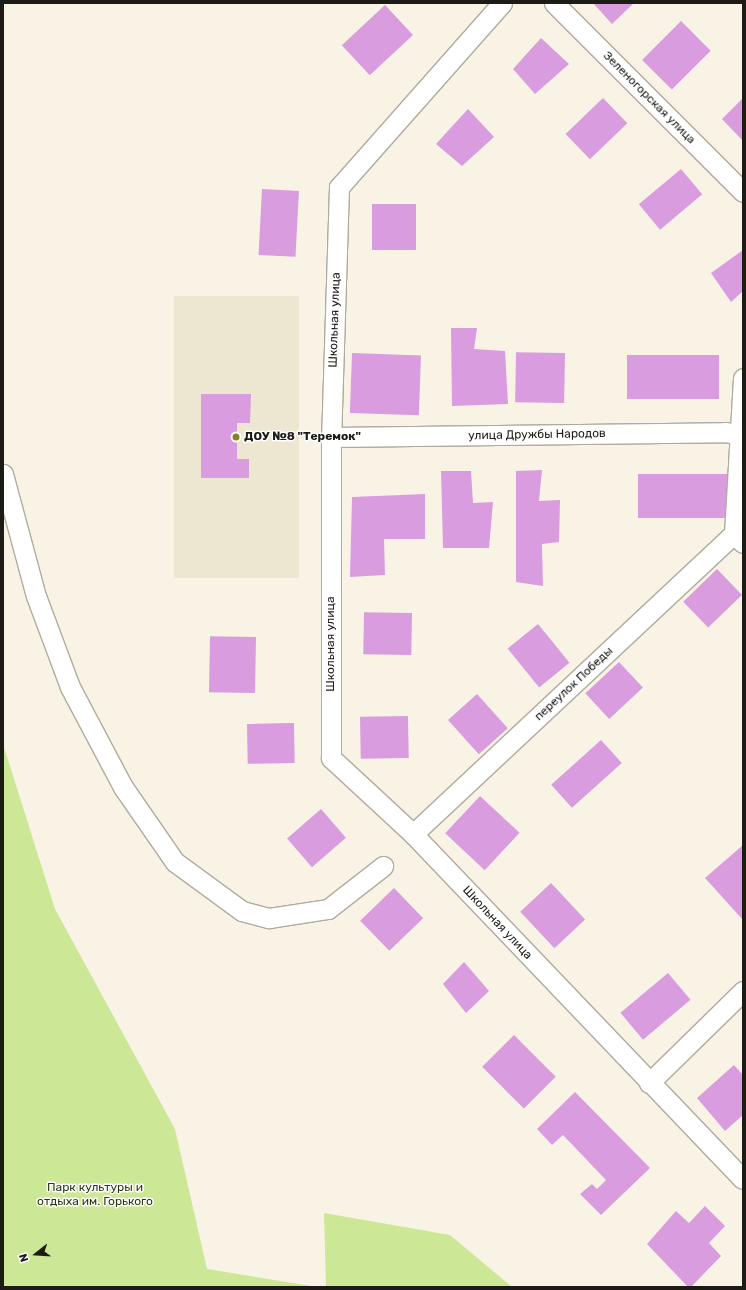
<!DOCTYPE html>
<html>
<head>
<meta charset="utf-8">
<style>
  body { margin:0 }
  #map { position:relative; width:746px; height:1290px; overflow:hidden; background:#f8f3e5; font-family:Rubik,sans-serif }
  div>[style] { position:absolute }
  .built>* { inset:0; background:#ede6d0; transform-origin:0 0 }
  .green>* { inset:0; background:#cce896 }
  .building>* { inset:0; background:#d99cdf; transform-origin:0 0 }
  .roads { filter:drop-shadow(1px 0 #b0ab9e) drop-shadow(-1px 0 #b0ab9e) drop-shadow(0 1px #b0ab9e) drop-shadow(0 -1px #b0ab9e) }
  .minor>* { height:19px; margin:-9.5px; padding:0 9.5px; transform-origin:9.5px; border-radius:9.5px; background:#fff }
  .dots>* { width:11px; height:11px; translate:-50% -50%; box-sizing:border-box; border:2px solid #fff; border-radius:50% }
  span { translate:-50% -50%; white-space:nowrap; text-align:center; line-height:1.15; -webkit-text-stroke:3px #fff; paint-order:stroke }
  .street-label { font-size:12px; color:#1d1b16 }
  .poi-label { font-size:12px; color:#1d1b16; font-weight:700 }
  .left { translate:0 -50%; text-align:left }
  .park-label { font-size:12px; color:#2b3612 }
  .frame { position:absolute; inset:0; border:4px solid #1d1b16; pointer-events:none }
  .north { position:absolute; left:16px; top:1234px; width:40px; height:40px; -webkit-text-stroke:3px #fff; paint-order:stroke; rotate:253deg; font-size:11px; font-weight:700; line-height:16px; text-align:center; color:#1d1b16 }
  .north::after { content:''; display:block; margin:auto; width:14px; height:18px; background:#1d1b16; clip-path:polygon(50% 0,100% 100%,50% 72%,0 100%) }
</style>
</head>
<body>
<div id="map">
  <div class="built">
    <i style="left:174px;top:296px;width:125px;height:282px"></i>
  </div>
  <div class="green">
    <i style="clip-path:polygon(3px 744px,55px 909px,175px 1129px,207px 1269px,317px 1287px,3px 1287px)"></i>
    <i style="clip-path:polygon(324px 1213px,450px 1235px,512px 1287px,326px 1287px)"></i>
  </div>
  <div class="building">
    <i style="clip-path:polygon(593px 3px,634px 3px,612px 24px)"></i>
    <i style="left:385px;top:5px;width:41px;height:59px;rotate:47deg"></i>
    <i style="left:681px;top:21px;width:42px;height:55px;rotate:45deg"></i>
    <i style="clip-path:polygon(541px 38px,569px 64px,535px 94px,513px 69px)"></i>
    <i style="left:603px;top:98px;width:35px;height:52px;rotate:46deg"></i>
    <i style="clip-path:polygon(743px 98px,743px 141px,722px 119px)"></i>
    <i style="clip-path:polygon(468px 109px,494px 137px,462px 166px,436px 144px)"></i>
    <i style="left:681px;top:169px;width:33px;height:55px;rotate:50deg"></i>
    <i style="left:262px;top:189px;width:37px;height:66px;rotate:3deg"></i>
    <i style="left:416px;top:204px;width:46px;height:44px;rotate:90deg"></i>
    <i style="clip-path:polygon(743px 250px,743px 291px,731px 302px,711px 273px)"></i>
    <i style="clip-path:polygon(451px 328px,477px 328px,474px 349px,505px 351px,508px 404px,452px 406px)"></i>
    <i style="left:352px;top:353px;width:69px;height:60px;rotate:2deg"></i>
    <i style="left:565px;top:353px;width:50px;height:49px;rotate:91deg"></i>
    <i style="left:627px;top:355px;width:92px;height:44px"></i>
    <i style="clip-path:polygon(201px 394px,251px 394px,250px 423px,237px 423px,237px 459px,249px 459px,249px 478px,201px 478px)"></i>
    <i style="clip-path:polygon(542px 470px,539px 501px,560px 500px,559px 542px,542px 544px,543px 586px,516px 582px,516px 471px)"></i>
    <i style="clip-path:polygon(441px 471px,471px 471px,473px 503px,493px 502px,489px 548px,443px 548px)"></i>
    <i style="left:638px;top:474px;width:91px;height:44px"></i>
    <i style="clip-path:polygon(425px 494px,425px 539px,384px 539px,385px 575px,350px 577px,352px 497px)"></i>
    <i style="left:717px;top:569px;width:36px;height:47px;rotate:46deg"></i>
    <i style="left:412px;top:613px;width:42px;height:48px;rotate:91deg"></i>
    <i style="left:538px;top:624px;width:50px;height:39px;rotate:51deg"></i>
    <i style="left:256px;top:637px;width:56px;height:46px;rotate:91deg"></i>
    <i style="left:619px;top:662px;width:35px;height:46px;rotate:47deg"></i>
    <i style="left:477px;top:694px;width:46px;height:39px;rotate:48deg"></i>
    <i style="left:408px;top:716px;width:42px;height:48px;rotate:89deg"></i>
    <i style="left:294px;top:723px;width:40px;height:47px;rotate:89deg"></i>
    <i style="left:601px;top:740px;width:31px;height:67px;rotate:48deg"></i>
    <i style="left:480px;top:796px;width:54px;height:51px;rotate:43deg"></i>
    <i style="left:321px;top:809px;width:38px;height:45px;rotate:49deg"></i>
    <i style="clip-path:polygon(743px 845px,743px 920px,705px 878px)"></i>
    <i style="left:551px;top:883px;width:50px;height:42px;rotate:47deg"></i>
    <i style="left:394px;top:888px;width:42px;height:47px;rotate:46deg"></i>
    <i style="clip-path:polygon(464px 962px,489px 991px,466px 1013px,443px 984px)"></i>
    <i style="left:668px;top:973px;width:35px;height:62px;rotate:50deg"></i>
    <i style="left:514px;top:1035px;width:59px;height:45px;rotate:45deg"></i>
    <i style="clip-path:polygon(734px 1065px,743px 1075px,743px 1115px,725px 1131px,697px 1098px)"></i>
    <i style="clip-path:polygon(575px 1092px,650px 1168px,601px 1215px,580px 1194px,592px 1184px,597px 1189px,606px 1180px,563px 1135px,552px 1145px,537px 1129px)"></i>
    <i style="clip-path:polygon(705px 1206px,725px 1226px,709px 1243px,721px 1256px,691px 1287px,688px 1287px,647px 1244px,676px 1211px,689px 1223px)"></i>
  </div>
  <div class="roads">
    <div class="minor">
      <i style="left:502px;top:3px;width:246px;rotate:131.5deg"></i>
      <i style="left:339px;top:187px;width:250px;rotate:91.8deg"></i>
      <i style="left:331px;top:437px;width:321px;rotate:90deg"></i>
      <i style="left:331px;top:758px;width:112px;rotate:42.8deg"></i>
      <i style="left:413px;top:834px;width:477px;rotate:46.3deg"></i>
      <i style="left:554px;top:3px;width:267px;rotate:45deg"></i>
      <i style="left:331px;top:437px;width:394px;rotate:-0.7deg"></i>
      <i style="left:725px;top:432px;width:18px;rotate:9deg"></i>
      <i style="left:3px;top:474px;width:126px;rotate:74.9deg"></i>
      <i style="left:36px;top:596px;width:97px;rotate:69.5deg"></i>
      <i style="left:70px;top:687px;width:113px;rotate:62.1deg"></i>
      <i style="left:123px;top:787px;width:91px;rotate:55.3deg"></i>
      <i style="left:175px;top:862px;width:83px;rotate:36.2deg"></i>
      <i style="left:242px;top:911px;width:28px;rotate:15deg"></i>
      <i style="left:269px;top:918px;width:60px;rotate:-8.7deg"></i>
      <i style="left:328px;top:909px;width:70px;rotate:-38deg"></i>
      <i style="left:743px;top:543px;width:13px;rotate:-135deg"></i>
      <i style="left:734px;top:534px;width:156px;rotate:-86.7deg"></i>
      <i style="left:413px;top:834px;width:439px;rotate:-43.1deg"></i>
      <i style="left:649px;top:1083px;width:132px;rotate:-44.4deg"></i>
    </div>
  </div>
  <div class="dots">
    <i style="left:236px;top:437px;background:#8a7f26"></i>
  </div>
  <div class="street-label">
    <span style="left:649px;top:98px;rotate:45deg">Зеленогорская улица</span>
    <span style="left:335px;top:320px;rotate:-88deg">Школьная улица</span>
    <span style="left:537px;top:435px;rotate:-1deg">улица Дружбы Народов</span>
    <span style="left:331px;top:644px;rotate:-90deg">Школьная улица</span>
    <span style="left:574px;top:684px;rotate:-43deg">переулок Победы</span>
    <span style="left:497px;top:923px;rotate:47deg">Школьная улица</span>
  </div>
  <div class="poi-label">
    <span class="left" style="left:244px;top:437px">ДОУ №8 "Теремок"</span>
  </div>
  <div class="park-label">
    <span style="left:95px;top:1195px">Парк культуры и<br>отдыха им. Горького</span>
  </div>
  <div class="frame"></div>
  <div class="north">N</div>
</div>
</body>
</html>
